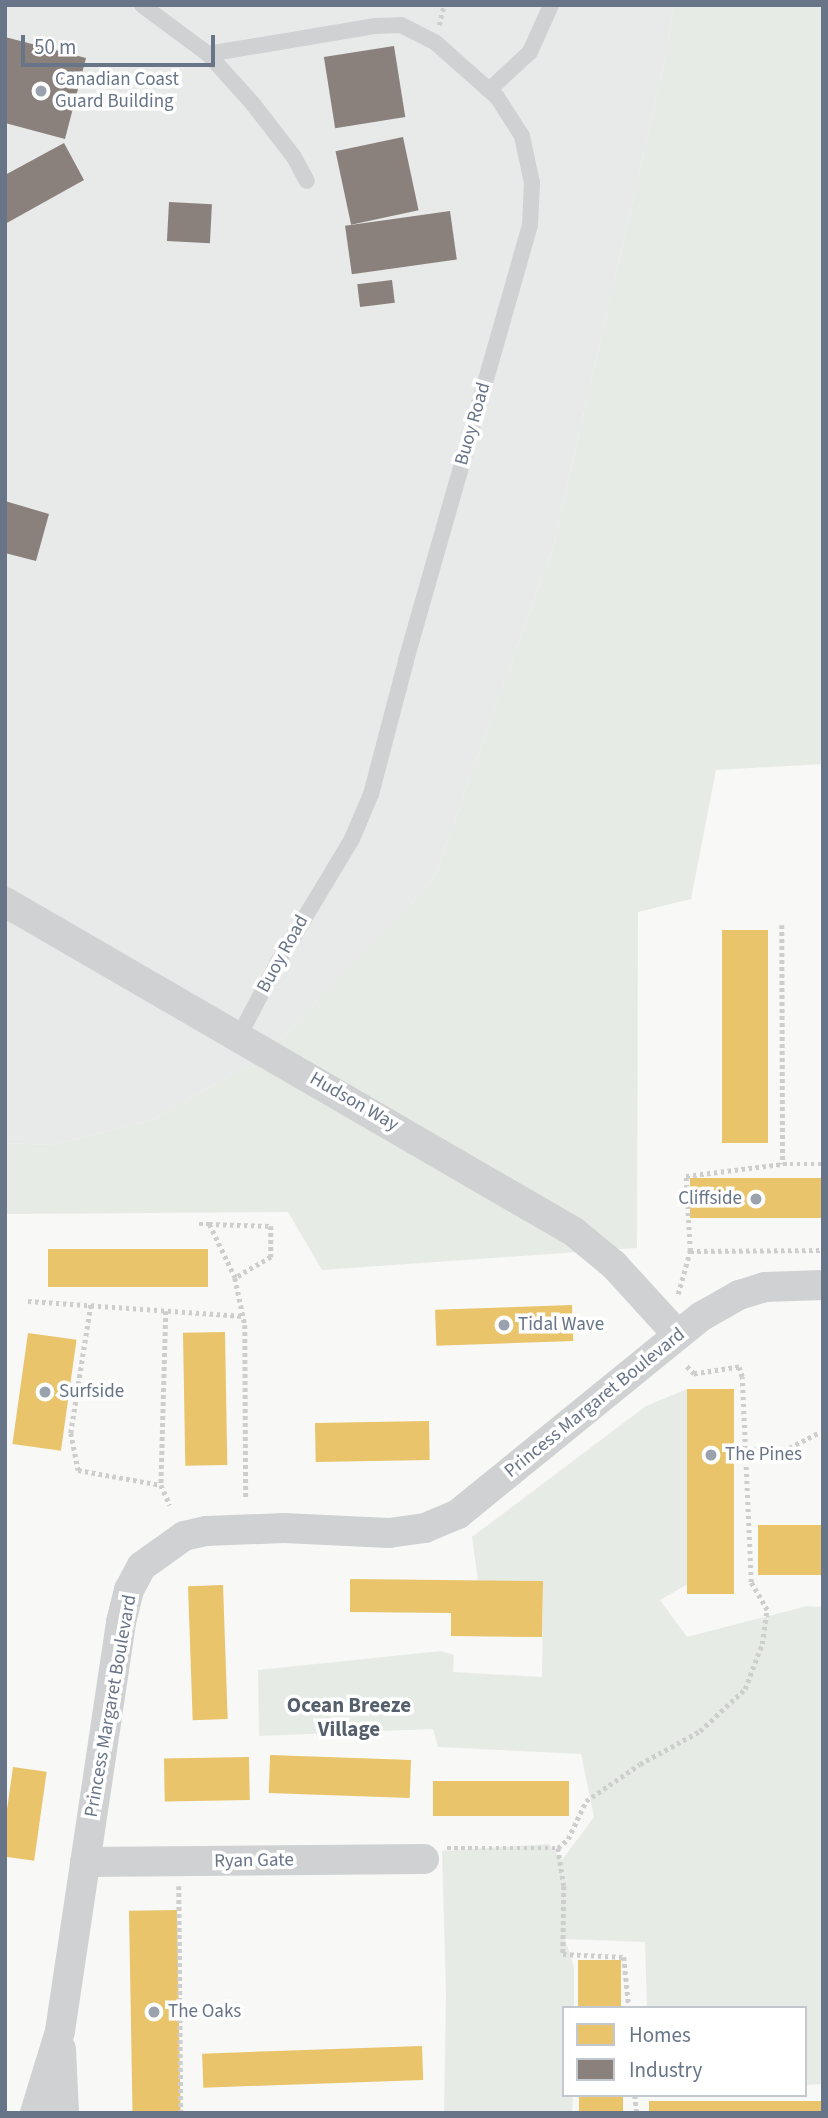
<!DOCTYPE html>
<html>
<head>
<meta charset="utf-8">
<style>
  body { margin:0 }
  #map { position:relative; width:828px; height:2118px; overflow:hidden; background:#f8f8f7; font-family:"Source Sans 3",sans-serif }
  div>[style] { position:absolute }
  .built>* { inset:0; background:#e8e9e9 }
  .green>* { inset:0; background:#e7ebe5 }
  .homes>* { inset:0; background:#e9c46a; transform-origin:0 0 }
  .industry>* { inset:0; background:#8a817c; transform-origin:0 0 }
  .path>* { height:4.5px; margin-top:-2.25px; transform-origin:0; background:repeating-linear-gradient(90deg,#cececf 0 3.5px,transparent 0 7px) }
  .service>* { height:16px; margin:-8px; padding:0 8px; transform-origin:8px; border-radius:8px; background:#d0d1d2 }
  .minor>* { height:30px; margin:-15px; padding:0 15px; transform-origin:15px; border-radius:15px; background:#d0d1d2 }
  .dots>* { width:19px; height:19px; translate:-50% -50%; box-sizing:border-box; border:4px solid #fff; border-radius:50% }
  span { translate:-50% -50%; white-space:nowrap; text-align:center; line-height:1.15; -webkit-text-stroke:7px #fff; paint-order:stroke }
  .poi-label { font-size:19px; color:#687487 }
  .left { translate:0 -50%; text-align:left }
  .right { translate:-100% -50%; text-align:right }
  .street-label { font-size:19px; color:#687487 }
  .neighbourhood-label { font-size:21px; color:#565f6c; font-weight:700 }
  .frame { position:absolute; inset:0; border:7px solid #687487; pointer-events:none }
  .legend { position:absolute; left:562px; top:2006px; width:245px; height:91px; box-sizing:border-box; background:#fff; border:2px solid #c3c7cf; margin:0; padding:9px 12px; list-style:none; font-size:21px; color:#687487 }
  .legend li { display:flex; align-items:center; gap:14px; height:35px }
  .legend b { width:35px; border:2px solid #c3c7cf }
  .scale { position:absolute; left:21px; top:35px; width:194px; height:32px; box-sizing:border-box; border:4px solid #687487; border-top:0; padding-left:9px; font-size:21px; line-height:24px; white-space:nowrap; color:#687487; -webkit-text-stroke:5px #fff; paint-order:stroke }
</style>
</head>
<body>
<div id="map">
  <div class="built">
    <i style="clip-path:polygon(5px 5px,673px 5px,667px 51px,553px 547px,433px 880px,265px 1055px,154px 1119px,54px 1145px,5px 1143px)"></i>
  </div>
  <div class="green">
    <i style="clip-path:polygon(673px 5px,823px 5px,823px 764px,716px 770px,691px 899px,638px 912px,637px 1248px,322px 1270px,288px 1212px,5px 1214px,5px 1143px,54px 1145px,154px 1119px,265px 1055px,433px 880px,553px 547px,667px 51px)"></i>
    <i style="clip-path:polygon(687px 1389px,688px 1584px,660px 1600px,687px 1637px,807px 1606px,823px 1607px,823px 2084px,805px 2085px,805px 2008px,647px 2008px,645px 1942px,565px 1939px,574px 1967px,574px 2008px,564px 2008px,564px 2095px,573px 2095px,572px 2113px,444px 2113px,446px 1994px,442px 1851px,549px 1844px,562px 1860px,594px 1817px,581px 1754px,438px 1747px,433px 1729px,259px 1736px,258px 1670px,441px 1651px,454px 1655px,453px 1672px,542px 1677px,543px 1581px,478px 1581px,472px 1537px,646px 1406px)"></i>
  </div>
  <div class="homes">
    <i style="left:722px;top:930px;width:46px;height:213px"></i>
    <i style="left:823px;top:1178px;width:40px;height:133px;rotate:90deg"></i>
    <i style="left:48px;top:1249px;width:160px;height:38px"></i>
    <i style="left:572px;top:1305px;width:36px;height:137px;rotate:88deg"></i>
    <i style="left:225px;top:1332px;width:133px;height:42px;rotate:89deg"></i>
    <i style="left:28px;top:1333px;width:49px;height:112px;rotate:8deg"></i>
    <i style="left:687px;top:1389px;width:47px;height:205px"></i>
    <i style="left:429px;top:1421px;width:39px;height:114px;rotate:89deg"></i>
    <i style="left:823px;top:1525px;width:50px;height:65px;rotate:90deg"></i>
    <i style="clip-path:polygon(350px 1579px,543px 1581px,542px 1637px,451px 1636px,451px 1613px,350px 1612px)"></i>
    <i style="left:223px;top:1585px;width:134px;height:35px;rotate:88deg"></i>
    <i style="left:249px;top:1757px;width:43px;height:85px;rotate:89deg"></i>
    <i style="left:411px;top:1760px;width:38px;height:141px;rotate:92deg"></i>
    <i style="left:13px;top:1767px;width:34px;height:90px;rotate:8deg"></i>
    <i style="left:433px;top:1781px;width:136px;height:35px"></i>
    <i style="left:177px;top:1910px;width:203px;height:48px;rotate:89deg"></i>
    <i style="left:578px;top:1960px;width:43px;height:48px"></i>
    <i style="left:422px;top:2046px;width:34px;height:220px;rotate:88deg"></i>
    <i style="left:579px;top:2095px;width:44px;height:18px"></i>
    <i style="left:823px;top:2101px;width:12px;height:174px;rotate:90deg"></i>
  </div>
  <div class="industry">
    <i style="clip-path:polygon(5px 37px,86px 58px,65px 139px,5px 123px)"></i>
    <i style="left:394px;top:46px;width:72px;height:71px;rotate:81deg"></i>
    <i style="left:403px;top:137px;width:75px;height:69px;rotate:78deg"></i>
    <i style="clip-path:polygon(64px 143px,84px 180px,5px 224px,5px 175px)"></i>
    <i style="left:169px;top:202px;width:43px;height:39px;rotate:3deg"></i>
    <i style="left:450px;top:211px;width:49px;height:106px;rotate:82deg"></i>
    <i style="left:392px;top:280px;width:23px;height:35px;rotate:83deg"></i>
    <i style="clip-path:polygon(5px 501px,49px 514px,36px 561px,5px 553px)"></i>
  </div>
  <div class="path">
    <i style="left:439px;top:25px;width:21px;rotate:-76deg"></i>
    <i style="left:782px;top:925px;width:239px;rotate:89.8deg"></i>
    <i style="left:199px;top:1224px;width:10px"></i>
    <i style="left:209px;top:1224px;width:62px;rotate:1.8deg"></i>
    <i style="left:271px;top:1226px;width:31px;rotate:90deg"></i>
    <i style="left:271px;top:1257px;width:42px;rotate:149.7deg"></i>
    <i style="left:235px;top:1278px;width:60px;rotate:-115.7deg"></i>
    <i style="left:690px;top:1251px;width:133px;rotate:-0.4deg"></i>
    <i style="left:235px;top:1278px;width:48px;rotate:78deg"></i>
    <i style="left:245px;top:1325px;width:174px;rotate:89.7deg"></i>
    <i style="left:678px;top:1294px;width:45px;rotate:-74.4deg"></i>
    <i style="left:690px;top:1251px;width:75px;rotate:-93.1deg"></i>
    <i style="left:686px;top:1176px;width:98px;rotate:-7.1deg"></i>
    <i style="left:783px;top:1164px;width:40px"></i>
    <i style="left:28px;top:1301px;width:216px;rotate:4deg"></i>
    <i style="left:91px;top:1305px;width:130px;rotate:98.9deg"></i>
    <i style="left:71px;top:1433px;width:38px;rotate:79deg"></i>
    <i style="left:78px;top:1470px;width:84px;rotate:10.2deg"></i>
    <i style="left:166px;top:1311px;width:174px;rotate:91.6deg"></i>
    <i style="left:161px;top:1485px;width:22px;rotate:66deg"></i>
    <i style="left:745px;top:1449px;width:38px;rotate:3deg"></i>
    <i style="left:783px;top:1451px;width:42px;rotate:-27.2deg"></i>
    <i style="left:447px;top:1848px;width:111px"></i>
    <i style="left:558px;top:1848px;width:13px;rotate:-42deg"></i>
    <i style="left:568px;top:1839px;width:42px;rotate:-64.7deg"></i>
    <i style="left:586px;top:1801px;width:65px;rotate:-34.4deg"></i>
    <i style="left:640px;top:1764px;width:68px;rotate:-28.8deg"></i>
    <i style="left:700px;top:1731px;width:62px;rotate:-43deg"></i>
    <i style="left:745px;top:1689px;width:48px;rotate:-69.3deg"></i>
    <i style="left:762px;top:1644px;width:34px;rotate:-82deg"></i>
    <i style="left:767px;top:1610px;width:32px;rotate:-120deg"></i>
    <i style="left:751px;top:1582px;width:205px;rotate:-92.5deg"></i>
    <i style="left:742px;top:1377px;width:10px;rotate:-107deg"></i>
    <i style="left:739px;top:1367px;width:46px;rotate:171.2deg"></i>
    <i style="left:694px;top:1374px;width:13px;rotate:-135deg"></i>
    <i style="left:558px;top:1848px;width:38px;rotate:81deg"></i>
    <i style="left:564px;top:1886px;width:68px;rotate:90.8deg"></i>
    <i style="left:563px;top:1954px;width:61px;rotate:2.8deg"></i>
    <i style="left:624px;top:1957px;width:51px;rotate:84.4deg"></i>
    <i style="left:179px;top:1886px;width:227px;rotate:89.5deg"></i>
    <i style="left:635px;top:2095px;width:18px;rotate:84deg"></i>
  </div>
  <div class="service">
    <i style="left:142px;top:5px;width:82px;rotate:36.6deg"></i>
    <i style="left:208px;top:54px;width:67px;rotate:48deg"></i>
    <i style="left:253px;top:104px;width:67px;rotate:52.3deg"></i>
    <i style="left:294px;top:157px;width:27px;rotate:62deg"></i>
    <i style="left:208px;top:54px;width:170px;rotate:-9.5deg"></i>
    <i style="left:376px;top:26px;width:25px;rotate:-2deg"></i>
    <i style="left:401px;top:25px;width:39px;rotate:27deg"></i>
    <i style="left:436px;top:43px;width:81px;rotate:41.5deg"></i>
    <i style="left:497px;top:97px;width:46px;rotate:57.3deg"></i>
    <i style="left:522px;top:136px;width:48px;rotate:78deg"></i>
    <i style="left:532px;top:183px;width:42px;rotate:92.7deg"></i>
    <i style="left:530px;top:225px;width:453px;rotate:105.9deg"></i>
    <i style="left:406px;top:661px;width:138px;rotate:104.7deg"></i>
    <i style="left:371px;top:794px;width:49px;rotate:112.9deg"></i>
    <i style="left:352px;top:839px;width:146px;rotate:121deg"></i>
    <i style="left:277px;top:964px;width:81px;rotate:117.8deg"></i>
    <i style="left:489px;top:90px;width:56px;rotate:-42.8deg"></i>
    <i style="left:530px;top:52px;width:51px;rotate:-65.9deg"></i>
  </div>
  <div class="minor">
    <i style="left:5px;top:902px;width:658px;rotate:30.11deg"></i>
    <i style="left:574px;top:1232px;width:52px;rotate:39.5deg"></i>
    <i style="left:614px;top:1265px;width:95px;rotate:47.6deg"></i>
    <i style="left:85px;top:1862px;width:339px;rotate:-0.5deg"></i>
    <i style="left:61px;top:2049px;width:64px;rotate:87.3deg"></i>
    <i style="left:35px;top:2113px;width:86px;rotate:-73deg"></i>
    <i style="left:60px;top:2031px;width:414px;rotate:-81.5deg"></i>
    <i style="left:121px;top:1622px;width:33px;rotate:-76deg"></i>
    <i style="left:129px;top:1590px;width:27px;rotate:-62deg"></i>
    <i style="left:142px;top:1566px;width:52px;rotate:-35.5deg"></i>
    <i style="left:184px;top:1536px;width:23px;rotate:-13deg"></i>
    <i style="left:206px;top:1531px;width:78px;rotate:-2.2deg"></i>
    <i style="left:284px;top:1528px;width:105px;rotate:2.7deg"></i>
    <i style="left:389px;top:1533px;width:36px;rotate:-8deg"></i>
    <i style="left:425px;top:1528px;width:36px;rotate:-23deg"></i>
    <i style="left:458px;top:1514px;width:314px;rotate:-39.1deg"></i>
    <i style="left:702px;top:1316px;width:43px;rotate:-29.6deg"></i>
    <i style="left:739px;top:1295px;width:27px;rotate:-17deg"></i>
    <i style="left:765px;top:1287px;width:58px;rotate:-2deg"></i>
  </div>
  <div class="dots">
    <i style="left:41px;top:91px;background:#9aa2ae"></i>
    <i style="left:756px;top:1199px;background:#9aa2ae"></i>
    <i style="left:504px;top:1325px;background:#9aa2ae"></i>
    <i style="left:45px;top:1392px;background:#9aa2ae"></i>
    <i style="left:711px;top:1455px;background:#9aa2ae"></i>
    <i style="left:154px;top:2012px;background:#9aa2ae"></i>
  </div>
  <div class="poi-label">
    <span class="left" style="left:55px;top:91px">Canadian Coast<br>Guard Building</span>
    <span class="right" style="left:742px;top:1199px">Cliffside</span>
    <span class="left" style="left:518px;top:1325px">Tidal Wave</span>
    <span class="left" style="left:59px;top:1392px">Surfside</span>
    <span class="left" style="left:725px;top:1455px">The Pines</span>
    <span class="left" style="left:168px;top:2012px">The Oaks</span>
  </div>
  <div class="street-label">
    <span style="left:473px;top:424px;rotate:-74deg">Buoy Road</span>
    <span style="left:283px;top:954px;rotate:-61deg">Buoy Road</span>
    <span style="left:354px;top:1102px;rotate:30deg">Hudson Way</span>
    <span style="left:595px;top:1403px;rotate:-39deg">Princess Margaret Boulevard</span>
    <span style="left:111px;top:1706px;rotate:-80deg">Princess Margaret Boulevard</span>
    <span style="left:254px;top:1861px;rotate:-1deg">Ryan Gate</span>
  </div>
  <div class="neighbourhood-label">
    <span style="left:349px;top:1717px">Ocean Breeze<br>Village</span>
  </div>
  <div class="frame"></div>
  <ul class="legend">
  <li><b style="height:19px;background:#e9c46a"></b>Homes</li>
  <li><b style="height:19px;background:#8a817c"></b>Industry</li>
  </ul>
  <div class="scale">50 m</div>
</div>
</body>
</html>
